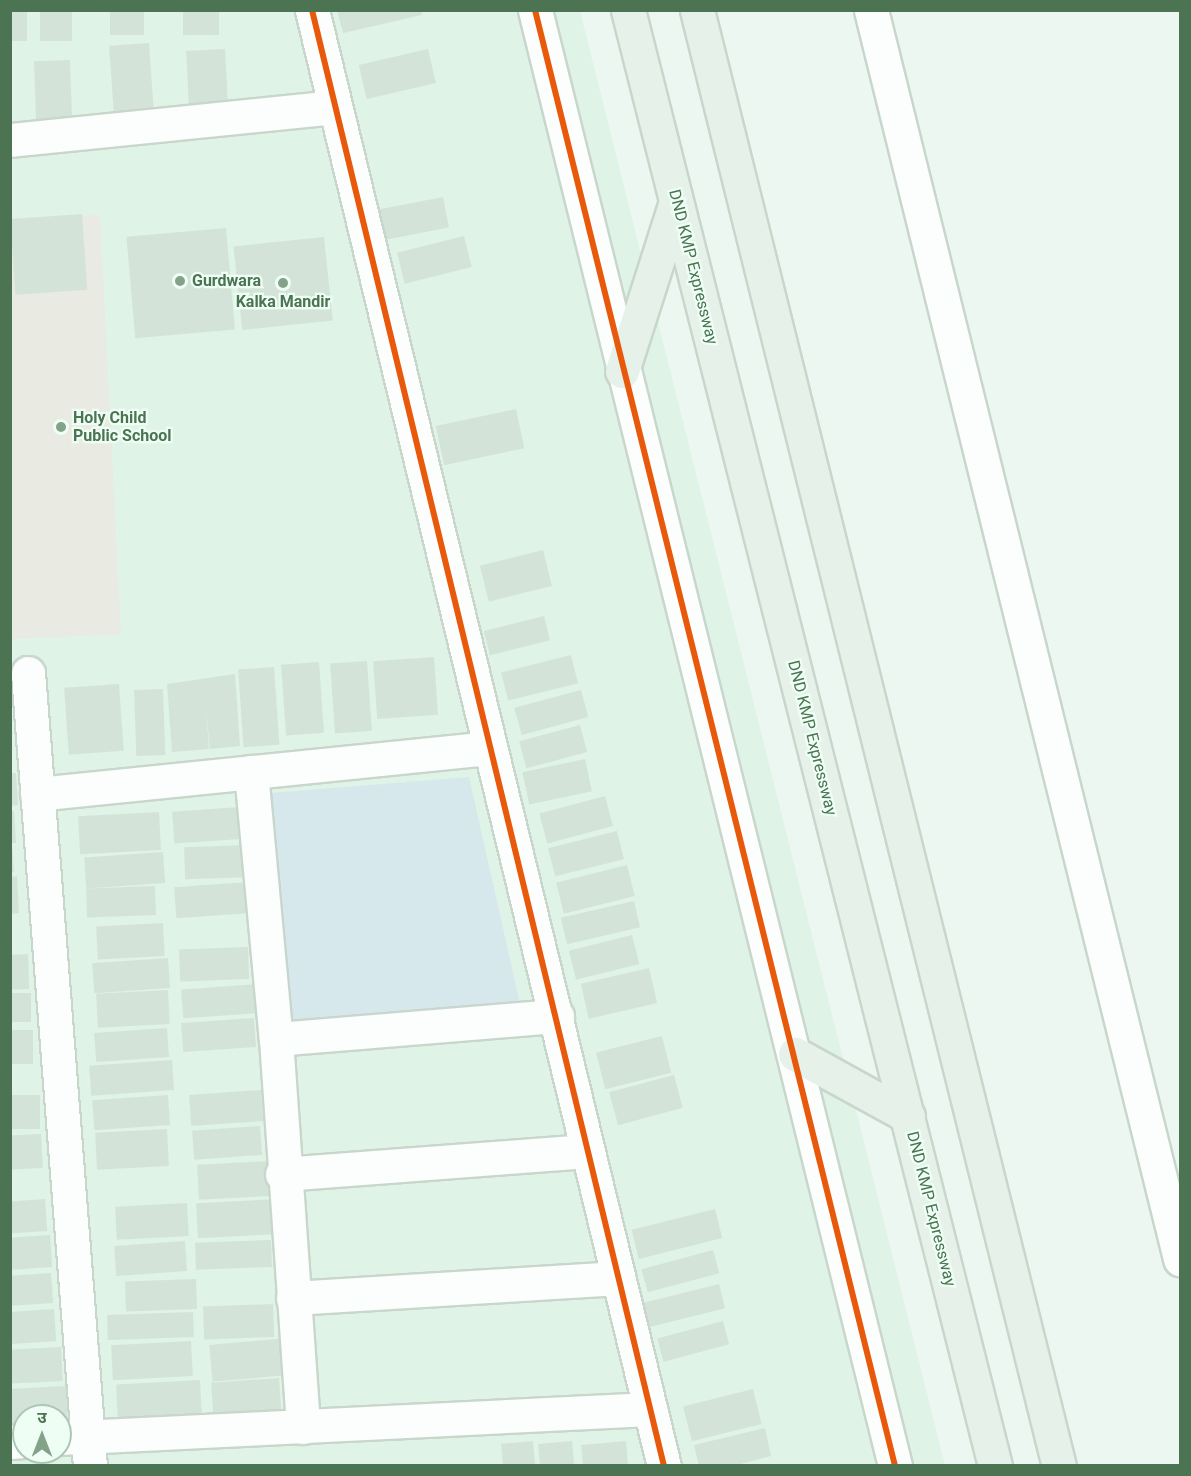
<!DOCTYPE html>
<html>
<head>
<meta charset="utf-8">
<style>
  body { margin:0 }
  #map { position:relative; width:1191px; height:1476px; overflow:hidden; background:#ecf7f1; font-family:Roboto,"Noto Sans Devanagari",sans-serif }
  div>[style] { position:absolute }
  .residential>* { inset:0; background:#dff3e6 }
  .education>* { inset:0; background:#e9eae1 }
  .green>* { inset:0; background:#d7e8ed }
  .building>* { inset:0; background:#d4e3d8; transform-origin:0 0 }
  .roads { filter:drop-shadow(2px 0 #c8d6cc) drop-shadow(-2px 0 #c8d6cc) drop-shadow(0 2px #c8d6cc) drop-shadow(0 -2px #c8d6cc) }
  .minor>* { height:33px; margin:-16.5px; padding:0 16.5px; transform-origin:16.5px; border-radius:16.5px; background:#fcfefd }
  .tertiary>* { height:33px; margin:-16.5px; padding:0 16.5px; transform-origin:16.5px; border-radius:16.5px; background:#fcfefd }
  .trunk>* { height:33px; margin:-16.5px; padding:0 16.5px; transform-origin:16.5px; border-radius:16.5px; background:#e6f1e9 }
  .cycleway>* { height:6px; margin:-3px; padding:0 3px; transform-origin:3px; border-radius:3px; background:#e8590c }
  .dots>* { width:16px; height:16px; translate:-50% -50%; box-sizing:border-box; border:3px solid #eefef5; border-radius:50% }
  span { translate:-50% -50%; white-space:nowrap; text-align:center; line-height:1.15; -webkit-text-stroke:4.5px #eefef5; paint-order:stroke }
  .street-label { font-size:16px; color:#4c7453 }
  .poi-label { font-size:16px; color:#4c7453; font-weight:700 }
  .left { translate:0 -50%; text-align:left }
  .frame { position:absolute; inset:0; border:12px solid #4c7453; pointer-events:none }
  .north { position:absolute; left:12px; top:1404px; width:60px; height:60px; box-sizing:border-box; background:#eefef5; border:2px solid #adc7b4; border-radius:50%; rotate:0deg; font-size:16px; font-weight:700; line-height:24px; text-align:center; color:#4c7453 }
  .north::after { content:''; display:block; margin:auto; width:21px; height:27px; background:#84a28a; clip-path:polygon(50% 0,100% 100%,50% 72%,0 100%) }
</style>
</head>
<body>
<div id="map">
  <div class="residential">
    <i style="clip-path:polygon(evenodd,10px 11px,580px 11px,945px 1465px,11px 1465px,10px 11px,24px 1416px,60px 1416px,60px 1452px,24px 1452px,24px 1416px)"></i>
  </div>
  <div class="education">
    <i style="clip-path:polygon(100px 215px,121px 634px,11px 639px,10px 219px)"></i>
  </div>
  <div class="green">
    <i style="clip-path:polygon(469px 777px,520px 1004px,289px 1022px,271px 793px)"></i>
  </div>
  <div class="building">
    <i style="left:10px;top:10px;width:17px;height:31px"></i>
    <i style="left:40px;top:10px;width:32px;height:31px"></i>
    <i style="left:110px;top:10px;width:34px;height:25px"></i>
    <i style="left:183px;top:10px;width:36px;height:25px"></i>
    <i style="clip-path:polygon(337px 10px,421px 10px,422px 15px,343px 33px)"></i>
    <i style="left:149px;top:43px;width:82px;height:40px;rotate:86deg"></i>
    <i style="left:225px;top:49px;width:66px;height:39px;rotate:87deg"></i>
    <i style="left:428px;top:49px;width:35px;height:71px;rotate:77deg"></i>
    <i style="left:70px;top:60px;width:69px;height:36px;rotate:88deg"></i>
    <i style="left:443px;top:197px;width:31px;height:66px;rotate:79deg"></i>
    <i style="left:82px;top:214px;width:76px;height:72px;rotate:86deg"></i>
    <i style="left:226px;top:228px;width:102px;height:100px;rotate:85deg"></i>
    <i style="left:464px;top:236px;width:32px;height:69px;rotate:76deg"></i>
    <i style="left:324px;top:237px;width:84px;height:91px;rotate:84deg"></i>
    <i style="left:516px;top:409px;width:40px;height:82px;rotate:78deg"></i>
    <i style="left:543px;top:550px;width:37px;height:65px;rotate:76deg"></i>
    <i style="left:544px;top:616px;width:25px;height:62px;rotate:76deg"></i>
    <i style="left:571px;top:655px;width:29px;height:72px;rotate:76deg"></i>
    <i style="left:434px;top:657px;width:58px;height:61px;rotate:86deg"></i>
    <i style="left:367px;top:661px;width:70px;height:37px;rotate:86deg"></i>
    <i style="left:319px;top:662px;width:71px;height:38px;rotate:86deg"></i>
    <i style="left:274px;top:667px;width:78px;height:36px;rotate:86deg"></i>
    <i style="clip-path:polygon(235px 674px,240px 746px,210px 749px,206px 709px,209px 749px,172px 752px,167px 684px)"></i>
    <i style="left:119px;top:684px;width:67px;height:55px;rotate:86deg"></i>
    <i style="left:163px;top:689px;width:66px;height:29px;rotate:88deg"></i>
    <i style="left:581px;top:690px;width:28px;height:69px;rotate:75deg"></i>
    <i style="left:580px;top:725px;width:28px;height:63px;rotate:75deg"></i>
    <i style="left:585px;top:759px;width:33px;height:64px;rotate:78deg"></i>
    <i style="clip-path:polygon(10px 773px,16px 773px,18px 805px,10px 806px)"></i>
    <i style="left:605px;top:796px;width:31px;height:68px;rotate:75deg"></i>
    <i style="left:239px;top:807px;width:32px;height:67px;rotate:86deg"></i>
    <i style="clip-path:polygon(10px 811px,14px 811px,16px 843px,10px 843px)"></i>
    <i style="left:159px;top:812px;width:38px;height:81px;rotate:87deg"></i>
    <i style="left:617px;top:831px;width:29px;height:71px;rotate:76deg"></i>
    <i style="clip-path:polygon(10px 844px,12px 844px,14px 872px,10px 873px)"></i>
    <i style="left:250px;top:845px;width:32px;height:66px;rotate:88deg"></i>
    <i style="left:163px;top:852px;width:31px;height:79px;rotate:86deg"></i>
    <i style="left:627px;top:865px;width:32px;height:73px;rotate:76deg"></i>
    <i style="clip-path:polygon(17px 876px,19px 913px,10px 914px,10px 877px)"></i>
    <i style="left:249px;top:882px;width:31px;height:75px;rotate:86deg"></i>
    <i style="left:155px;top:886px;width:29px;height:69px;rotate:88deg"></i>
    <i style="left:634px;top:901px;width:27px;height:75px;rotate:77deg"></i>
    <i style="left:163px;top:923px;width:33px;height:67px;rotate:87deg"></i>
    <i style="left:632px;top:935px;width:30px;height:65px;rotate:76deg"></i>
    <i style="left:248px;top:947px;width:32px;height:69px;rotate:88deg"></i>
    <i style="left:28px;top:954px;width:35px;height:18px;rotate:88deg"></i>
    <i style="left:168px;top:958px;width:30px;height:76px;rotate:86deg"></i>
    <i style="left:649px;top:968px;width:36px;height:70px;rotate:77deg"></i>
    <i style="left:259px;top:984px;width:29px;height:78px;rotate:86deg"></i>
    <i style="left:168px;top:990px;width:34px;height:72px;rotate:87deg"></i>
    <i style="left:10px;top:993px;width:21px;height:29px"></i>
    <i style="left:254px;top:1018px;width:29px;height:73px;rotate:86deg"></i>
    <i style="left:167px;top:1028px;width:29px;height:73px;rotate:86deg"></i>
    <i style="left:33px;top:1030px;width:34px;height:23px;rotate:90deg"></i>
    <i style="left:662px;top:1036px;width:38px;height:68px;rotate:76deg"></i>
    <i style="left:172px;top:1060px;width:30px;height:83px;rotate:86deg"></i>
    <i style="left:674px;top:1075px;width:34px;height:67px;rotate:75deg"></i>
    <i style="left:261px;top:1090px;width:31px;height:72px;rotate:86deg"></i>
    <i style="left:10px;top:1095px;width:30px;height:34px"></i>
    <i style="left:168px;top:1095px;width:30px;height:76px;rotate:86deg"></i>
    <i style="left:260px;top:1126px;width:29px;height:68px;rotate:86deg"></i>
    <i style="left:167px;top:1129px;width:37px;height:72px;rotate:87deg"></i>
    <i style="left:41px;top:1134px;width:34px;height:31px;rotate:87deg"></i>
    <i style="left:268px;top:1161px;width:35px;height:71px;rotate:87deg"></i>
    <i style="left:45px;top:1199px;width:32px;height:35px;rotate:86deg"></i>
    <i style="left:278px;top:1199px;width:35px;height:82px;rotate:87deg"></i>
    <i style="left:187px;top:1203px;width:33px;height:72px;rotate:87deg"></i>
    <i style="left:715px;top:1209px;width:30px;height:86px;rotate:76deg"></i>
    <i style="left:50px;top:1235px;width:32px;height:40px;rotate:86deg"></i>
    <i style="left:271px;top:1240px;width:27px;height:76px;rotate:88deg"></i>
    <i style="left:185px;top:1241px;width:30px;height:71px;rotate:86deg"></i>
    <i style="left:713px;top:1250px;width:24px;height:74px;rotate:75deg"></i>
    <i style="left:51px;top:1273px;width:30px;height:41px;rotate:86deg"></i>
    <i style="left:196px;top:1279px;width:30px;height:71px;rotate:88deg"></i>
    <i style="left:719px;top:1284px;width:25px;height:84px;rotate:76deg"></i>
    <i style="left:273px;top:1304px;width:33px;height:70px;rotate:88deg"></i>
    <i style="left:54px;top:1309px;width:32px;height:44px;rotate:86deg"></i>
    <i style="left:193px;top:1312px;width:25px;height:86px;rotate:88deg"></i>
    <i style="left:723px;top:1321px;width:24px;height:68px;rotate:75deg"></i>
    <i style="left:288px;top:1338px;width:37px;height:79px;rotate:85deg"></i>
    <i style="left:191px;top:1341px;width:35px;height:80px;rotate:87deg"></i>
    <i style="left:61px;top:1347px;width:34px;height:51px;rotate:87deg"></i>
    <i style="left:279px;top:1378px;width:32px;height:68px;rotate:86deg"></i>
    <i style="left:200px;top:1380px;width:37px;height:84px;rotate:87deg"></i>
    <i style="clip-path:polygon(66px 1386px,68px 1427px,60px 1427px,60px 1416px,24px 1416px,24px 1429px,10px 1430px,10px 1389px)"></i>
    <i style="left:753px;top:1389px;width:36px;height:72px;rotate:76deg"></i>
    <i style="clip-path:polygon(765px 1428px,771px 1456px,733px 1466px,699px 1466px,694px 1445px)"></i>
    <i style="left:533px;top:1441px;width:25px;height:32px;rotate:85deg"></i>
    <i style="left:572px;top:1441px;width:25px;height:34px;rotate:85deg"></i>
    <i style="left:626px;top:1441px;width:25px;height:45px;rotate:85deg"></i>
  </div>
  <div class="roads">
    <div class="minor">
      <i style="left:312px;top:10px;width:1498px;rotate:76.41deg"></i>
      <i style="left:10px;top:140px;width:325px;rotate:-5.8deg"></i>
      <i style="left:28px;top:673px;width:795px;rotate:85.53deg"></i>
      <i style="left:251px;top:772px;width:268px;rotate:84.7deg"></i>
      <i style="left:276px;top:1039px;width:389px;rotate:86deg"></i>
      <i style="left:37px;top:794px;width:454px;rotate:-5.8deg"></i>
      <i style="left:276px;top:1039px;width:282px;rotate:-4.7deg"></i>
      <i style="left:282px;top:1174px;width:306px;rotate:-4.3deg"></i>
      <i style="left:293px;top:1298px;width:326px;rotate:-3.5deg"></i>
      <i style="left:60px;top:1438px;width:591px;rotate:-2.81deg"></i>
      <i style="left:10px;top:1442px;width:14px;rotate:-4deg"></i>
    </div>
    <div class="tertiary">
      <i style="left:535px;top:10px;width:1500px;rotate:76.11deg"></i>
      <i style="left:871px;top:10px;width:1287px;rotate:76.1deg"></i>
    </div>
    <div class="trunk">
      <i style="left:628px;top:10px;width:1502px;rotate:75.85deg"></i>
      <i style="left:697px;top:10px;width:1500px;rotate:76.04deg"></i>
      <i style="left:622px;top:371px;width:177px;rotate:-72.3deg"></i>
      <i style="left:795px;top:1054px;width:129px;rotate:28.8deg"></i>
    </div>
  </div>
  <div class="cycleway">
    <i style="left:312px;top:10px;width:1498px;rotate:76.41deg"></i>
    <i style="left:535px;top:10px;width:1500px;rotate:76.11deg"></i>
  </div>
  <div class="dots">
    <i style="left:180px;top:281px;background:#84a28a"></i>
    <i style="left:283px;top:283px;background:#84a28a"></i>
    <i style="left:61px;top:427px;background:#84a28a"></i>
  </div>
  <div class="street-label">
    <span style="left:693px;top:267px;rotate:76deg">DND KMP Expressway</span>
    <span style="left:812px;top:738px;rotate:76deg">DND KMP Expressway</span>
    <span style="left:931px;top:1209px;rotate:76deg">DND KMP Expressway</span>
  </div>
  <div class="poi-label">
    <span class="left" style="left:192px;top:281px">Gurdwara</span>
    <span style="left:283px;top:302px">Kalka Mandir</span>
    <span class="left" style="left:73px;top:427px">Holy Child<br>Public School</span>
  </div>
  <div class="frame"></div>
  <div class="north">उ</div>
</div>
</body>
</html>
